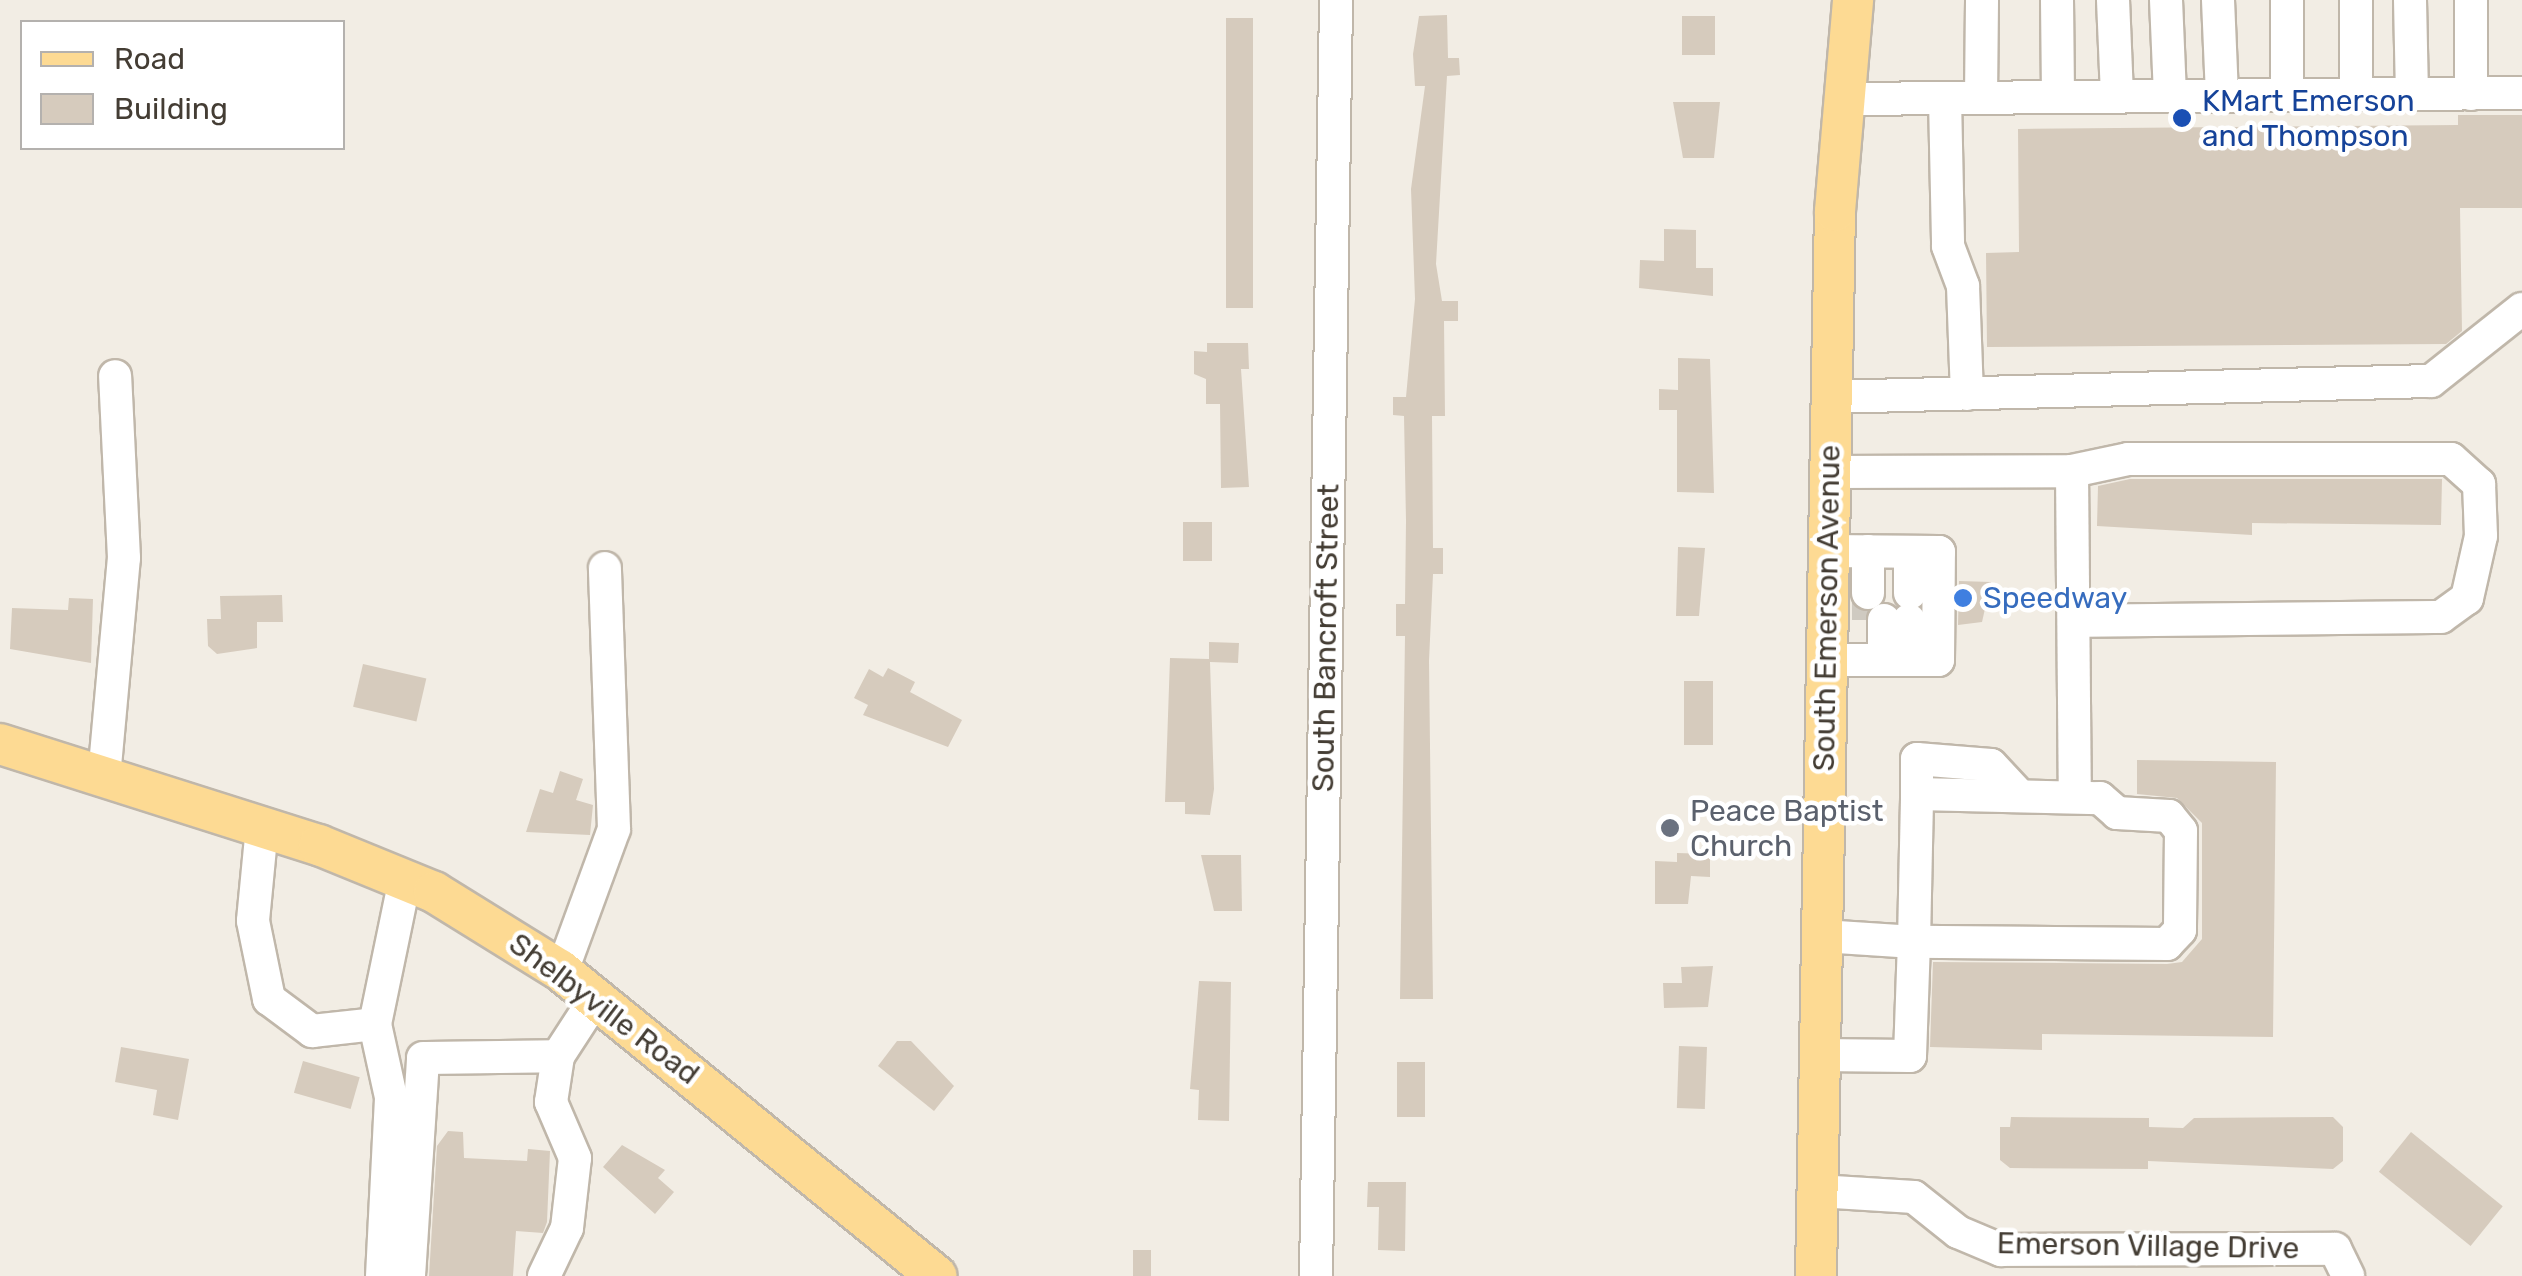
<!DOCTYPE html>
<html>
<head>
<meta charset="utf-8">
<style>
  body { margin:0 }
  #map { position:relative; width:2522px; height:1276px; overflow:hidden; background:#f2ede4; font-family:Rubik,sans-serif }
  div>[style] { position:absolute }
  .building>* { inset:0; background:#d6cbbd; transform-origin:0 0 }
  .minor-tunnel>* { height:32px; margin-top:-16px; transform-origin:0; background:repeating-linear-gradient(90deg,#cfcac1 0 32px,transparent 0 48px) }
  .roads { filter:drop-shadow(2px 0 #c0b7aa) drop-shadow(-2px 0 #c0b7aa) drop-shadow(0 2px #c0b7aa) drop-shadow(0 -2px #c0b7aa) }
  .minor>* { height:32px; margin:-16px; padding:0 16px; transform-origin:16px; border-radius:16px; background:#fff }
  .major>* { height:40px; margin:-20px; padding:0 20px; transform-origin:20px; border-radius:20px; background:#fdda93 }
  .dots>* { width:28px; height:28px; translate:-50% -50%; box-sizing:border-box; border:5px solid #fff; border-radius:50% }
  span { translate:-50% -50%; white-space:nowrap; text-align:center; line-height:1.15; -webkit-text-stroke:9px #fff; paint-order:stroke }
  .transit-label { font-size:30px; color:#164399 }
  .left { translate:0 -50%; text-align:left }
  .shop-label { font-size:30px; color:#366cbe }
  .street-label { font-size:30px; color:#443d34 }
  .worship-label { font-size:30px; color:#5b616d }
  .legend { position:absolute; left:20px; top:20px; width:325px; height:130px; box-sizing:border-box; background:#fff; border:2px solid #b4b1ae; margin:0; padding:12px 18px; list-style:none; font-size:30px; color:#443d34 }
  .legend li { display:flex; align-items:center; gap:20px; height:50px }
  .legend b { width:50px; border:2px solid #b4b1ae }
</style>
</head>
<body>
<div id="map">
  <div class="building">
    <i style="clip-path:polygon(1447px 15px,1448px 58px,1459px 58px,1460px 75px,1447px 76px,1436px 264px,1442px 301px,1458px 301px,1458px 321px,1444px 321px,1445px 416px,1432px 416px,1433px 548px,1443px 548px,1443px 574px,1433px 574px,1429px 661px,1433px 999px,1400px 999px,1405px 636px,1396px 636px,1396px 604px,1405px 604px,1406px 521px,1404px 416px,1393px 415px,1393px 397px,1406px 397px,1415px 299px,1411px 189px,1425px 86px,1415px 86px,1413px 54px,1419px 16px)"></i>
    <i style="left:1682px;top:16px;width:33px;height:39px"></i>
    <i style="left:1226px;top:18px;width:27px;height:290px"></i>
    <i style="clip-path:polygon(1673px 102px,1720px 102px,1714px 158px,1683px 158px)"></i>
    <i style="clip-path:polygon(2458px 115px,2522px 115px,2522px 208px,2460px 208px,2462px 331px,2446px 344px,1987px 347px,1986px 253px,2019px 252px,2018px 129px,2458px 125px)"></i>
    <i style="clip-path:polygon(1664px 229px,1696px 230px,1696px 268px,1713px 268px,1713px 296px,1639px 288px,1640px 260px,1664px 261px)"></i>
    <i style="clip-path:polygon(1207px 343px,1248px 343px,1249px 369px,1241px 369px,1249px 487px,1221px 488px,1220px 404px,1206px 404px,1206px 379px,1194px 374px,1194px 351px,1207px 352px)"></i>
    <i style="clip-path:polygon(1678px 358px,1710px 359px,1714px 493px,1677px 492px,1677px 410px,1659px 410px,1659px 389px,1678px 390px)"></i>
    <i style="clip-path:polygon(2130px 479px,2442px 479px,2441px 525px,2252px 523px,2252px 535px,2097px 526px,2098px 486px)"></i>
    <i style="left:1183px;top:522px;width:29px;height:39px"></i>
    <i style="clip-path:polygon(1678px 547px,1705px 548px,1699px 616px,1676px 616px)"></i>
    <i style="clip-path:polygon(1959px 581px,1991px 582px,1982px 622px,1958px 625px)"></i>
    <i style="clip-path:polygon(282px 595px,283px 622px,257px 622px,257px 648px,217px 654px,208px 646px,207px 619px,221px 619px,220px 596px)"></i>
    <i style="clip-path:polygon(69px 598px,93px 599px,91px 663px,10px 649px,12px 608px,68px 610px)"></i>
    <i style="clip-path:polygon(1209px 642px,1239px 643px,1238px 663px,1210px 662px,1214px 789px,1210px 815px,1185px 814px,1185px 802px,1165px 802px,1170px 658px,1209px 659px)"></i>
    <i style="left:363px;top:664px;width:65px;height:44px;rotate:13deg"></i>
    <i style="clip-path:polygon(888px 668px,915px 682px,910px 692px,962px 720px,948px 747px,863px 715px,868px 705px,854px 698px,869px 669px,883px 677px)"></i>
    <i style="left:1713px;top:681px;width:64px;height:29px;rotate:90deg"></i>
    <i style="clip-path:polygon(2137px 760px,2276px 762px,2273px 1037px,2042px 1034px,2042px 1050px,1930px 1047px,1933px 962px,2167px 964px,2182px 962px,2202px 939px,2202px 823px,2177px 798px,2137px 794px)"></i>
    <i style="clip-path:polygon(560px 771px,583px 779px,576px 800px,593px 805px,590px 835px,526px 832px,540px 789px,553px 793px)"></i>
    <i style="clip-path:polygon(1677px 853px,1710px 854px,1710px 877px,1691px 876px,1688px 904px,1655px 904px,1655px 861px,1677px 862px)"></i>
    <i style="clip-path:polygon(1201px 855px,1241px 855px,1242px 911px,1214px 911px)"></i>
    <i style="clip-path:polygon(1713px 966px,1708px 1007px,1664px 1008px,1663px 983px,1682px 983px,1681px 967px)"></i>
    <i style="clip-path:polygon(1199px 981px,1231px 982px,1229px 1121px,1198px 1120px,1199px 1090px,1190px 1089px)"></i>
    <i style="clip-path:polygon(897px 1041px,911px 1041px,954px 1086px,934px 1111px,878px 1066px)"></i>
    <i style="left:1679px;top:1046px;width:28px;height:62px;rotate:2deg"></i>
    <i style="clip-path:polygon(121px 1047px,189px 1059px,178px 1120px,153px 1115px,157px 1090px,115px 1082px)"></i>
    <i style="left:303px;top:1061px;width:59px;height:33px;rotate:16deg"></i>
    <i style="left:1425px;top:1062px;width:55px;height:28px;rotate:90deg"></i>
    <i style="clip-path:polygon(2011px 1117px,2149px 1118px,2149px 1127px,2183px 1128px,2194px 1118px,2333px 1117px,2343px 1127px,2343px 1161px,2333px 1169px,2148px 1161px,2148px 1169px,2010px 1168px,2000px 1160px,2000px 1127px,2010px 1127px)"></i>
    <i style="clip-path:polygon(448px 1131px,463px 1132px,464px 1158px,527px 1161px,528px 1149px,550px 1151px,547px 1222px,543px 1233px,516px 1231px,513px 1276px,429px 1276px,437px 1146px)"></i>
    <i style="left:2411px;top:1132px;width:118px;height:51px;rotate:39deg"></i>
    <i style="clip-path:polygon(622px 1145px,665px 1170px,658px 1178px,674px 1192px,655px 1214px,603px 1167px)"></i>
    <i style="clip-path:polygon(1368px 1182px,1406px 1182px,1405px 1251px,1378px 1250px,1379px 1207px,1367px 1207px)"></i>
    <i style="left:1133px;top:1250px;width:18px;height:26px"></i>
  </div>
  <div class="minor-tunnel">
    <i style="left:1868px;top:620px;width:27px;rotate:-90deg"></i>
  </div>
  <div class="roads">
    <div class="minor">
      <i style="left:2057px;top:0;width:97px;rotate:89.4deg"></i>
      <i style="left:2113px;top:0;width:96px;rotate:87.6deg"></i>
      <i style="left:2166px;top:0;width:95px;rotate:87.6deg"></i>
      <i style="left:2218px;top:0;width:95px;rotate:87.6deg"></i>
      <i style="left:2410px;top:0;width:94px;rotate:88.8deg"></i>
      <i style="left:2471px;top:0;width:94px;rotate:90deg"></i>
      <i style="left:2287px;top:94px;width:94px;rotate:-90deg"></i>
      <i style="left:2356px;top:94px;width:94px;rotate:-90deg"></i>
      <i style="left:1981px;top:97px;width:97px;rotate:-89.4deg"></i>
      <i style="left:1945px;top:98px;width:148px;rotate:88.8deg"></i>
      <i style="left:1948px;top:246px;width:43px;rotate:69.4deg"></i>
      <i style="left:1963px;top:286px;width:108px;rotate:87.9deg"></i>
      <i style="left:1845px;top:99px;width:677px;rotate:-0.51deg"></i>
      <i style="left:1831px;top:397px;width:600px;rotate:-1.53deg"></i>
      <i style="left:2431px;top:381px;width:116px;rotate:-38.4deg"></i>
      <i style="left:2072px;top:471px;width:57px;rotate:-12.1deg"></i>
      <i style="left:2128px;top:459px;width:323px"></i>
      <i style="left:2451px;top:459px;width:38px;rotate:42deg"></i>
      <i style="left:2479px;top:484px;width:52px;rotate:87.8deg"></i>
      <i style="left:2481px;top:536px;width:64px;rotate:102.7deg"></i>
      <i style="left:2467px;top:598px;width:32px;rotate:144deg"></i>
      <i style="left:2441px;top:617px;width:363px;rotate:179.4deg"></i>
      <i style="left:1829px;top:472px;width:243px;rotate:-0.2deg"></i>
      <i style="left:2072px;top:471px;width:326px;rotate:89.5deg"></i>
      <i style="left:1868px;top:593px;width:42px;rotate:-90deg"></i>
      <i style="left:1910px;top:593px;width:41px;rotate:-90deg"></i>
      <i style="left:1884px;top:620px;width:40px;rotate:90deg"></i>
      <i style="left:1826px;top:660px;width:112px"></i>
      <i style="left:1938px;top:660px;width:108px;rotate:-89.5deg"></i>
      <i style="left:1939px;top:552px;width:111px;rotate:-179.5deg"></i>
      <i style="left:1909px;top:660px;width:40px;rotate:-90deg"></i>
      <i style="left:104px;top:777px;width:220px;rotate:-84.8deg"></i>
      <i style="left:124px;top:558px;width:182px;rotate:-92.8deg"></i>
      <i style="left:1917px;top:794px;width:35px;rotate:-90deg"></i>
      <i style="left:1917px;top:759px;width:74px;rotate:4.6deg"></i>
      <i style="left:1991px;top:765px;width:42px;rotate:46.9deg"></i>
      <i style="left:262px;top:827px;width:94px;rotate:95.5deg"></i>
      <i style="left:253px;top:921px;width:80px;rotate:78.4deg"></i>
      <i style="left:269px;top:999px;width:54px;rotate:36.7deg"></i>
      <i style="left:312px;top:1031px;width:63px;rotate:-6.3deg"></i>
      <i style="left:562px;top:971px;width:151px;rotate:-69.9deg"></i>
      <i style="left:614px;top:829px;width:261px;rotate:-92deg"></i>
      <i style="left:1820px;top:1055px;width:90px;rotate:0.6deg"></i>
      <i style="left:1910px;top:1056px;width:114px;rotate:-88deg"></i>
      <i style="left:1914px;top:942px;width:148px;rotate:-88.8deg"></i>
      <i style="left:1917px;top:794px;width:183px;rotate:1.3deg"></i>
      <i style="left:2100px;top:798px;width:23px;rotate:41deg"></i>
      <i style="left:2117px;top:813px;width:52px;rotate:3.3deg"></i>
      <i style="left:2169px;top:816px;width:19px;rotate:51deg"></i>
      <i style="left:2181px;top:831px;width:99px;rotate:90.6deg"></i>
      <i style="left:2180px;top:930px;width:19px;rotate:133deg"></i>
      <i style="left:2167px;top:944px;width:253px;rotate:-179.5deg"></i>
      <i style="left:1914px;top:942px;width:92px;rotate:-176.3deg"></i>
      <i style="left:1818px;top:1191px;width:96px;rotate:3.6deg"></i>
      <i style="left:1914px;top:1197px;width:56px;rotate:38.5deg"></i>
      <i style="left:1958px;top:1232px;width:47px;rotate:22.7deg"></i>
      <i style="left:2001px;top:1250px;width:334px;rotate:-0.2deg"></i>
      <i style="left:2335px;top:1249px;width:30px;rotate:64deg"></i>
      <i style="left:382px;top:1276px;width:179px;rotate:-87.1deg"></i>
      <i style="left:391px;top:1097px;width:75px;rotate:-102.4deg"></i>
      <i style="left:375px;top:1024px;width:148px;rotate:-78.3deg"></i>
      <i style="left:409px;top:1276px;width:218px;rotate:-86.3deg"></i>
      <i style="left:423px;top:1058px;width:135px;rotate:-0.8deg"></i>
      <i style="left:544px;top:1276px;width:53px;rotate:-64.4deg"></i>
      <i style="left:567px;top:1228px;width:70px;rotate:-83.5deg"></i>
      <i style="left:575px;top:1158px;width:61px;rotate:-113.2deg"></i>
      <i style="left:551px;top:1102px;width:47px;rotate:-81.3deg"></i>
      <i style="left:558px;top:1056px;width:68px;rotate:-57deg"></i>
      <i style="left:1316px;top:1276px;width:1276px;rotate:-89.1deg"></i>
    </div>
    <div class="major">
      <i style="left:0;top:744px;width:335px;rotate:17.6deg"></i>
      <i style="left:319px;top:845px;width:124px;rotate:22.2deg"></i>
      <i style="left:434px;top:892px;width:148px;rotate:31.8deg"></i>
      <i style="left:560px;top:970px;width:485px;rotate:39.1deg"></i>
      <i style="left:1816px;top:1276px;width:1065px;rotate:-88.98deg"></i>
      <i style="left:1835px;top:211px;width:212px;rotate:-85.1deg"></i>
    </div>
  </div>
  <div class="dots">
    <i style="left:2182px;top:118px;background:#1a4fb4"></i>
    <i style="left:1963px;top:598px;background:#3f7fe0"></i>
    <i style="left:1670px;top:828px;background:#6b7280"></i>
  </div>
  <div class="transit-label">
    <span class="left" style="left:2202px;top:118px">KMart Emerson<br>and Thompson</span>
  </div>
  <div class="shop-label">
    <span class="left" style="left:1983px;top:598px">Speedway</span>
  </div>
  <div class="street-label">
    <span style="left:1827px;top:608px;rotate:-89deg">South Emerson Avenue</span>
    <span style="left:1326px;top:638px;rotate:-89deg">South Bancroft Street</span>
    <span style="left:604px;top:1009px;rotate:37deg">Shelbyville Road</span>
    <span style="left:2148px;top:1246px;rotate:1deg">Emerson Village Drive</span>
  </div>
  <div class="worship-label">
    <span class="left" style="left:1690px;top:828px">Peace Baptist<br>Church</span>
  </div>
  <ul class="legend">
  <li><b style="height:12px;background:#fdda93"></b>Road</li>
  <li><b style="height:28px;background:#d6cbbd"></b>Building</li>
  </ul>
</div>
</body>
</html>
